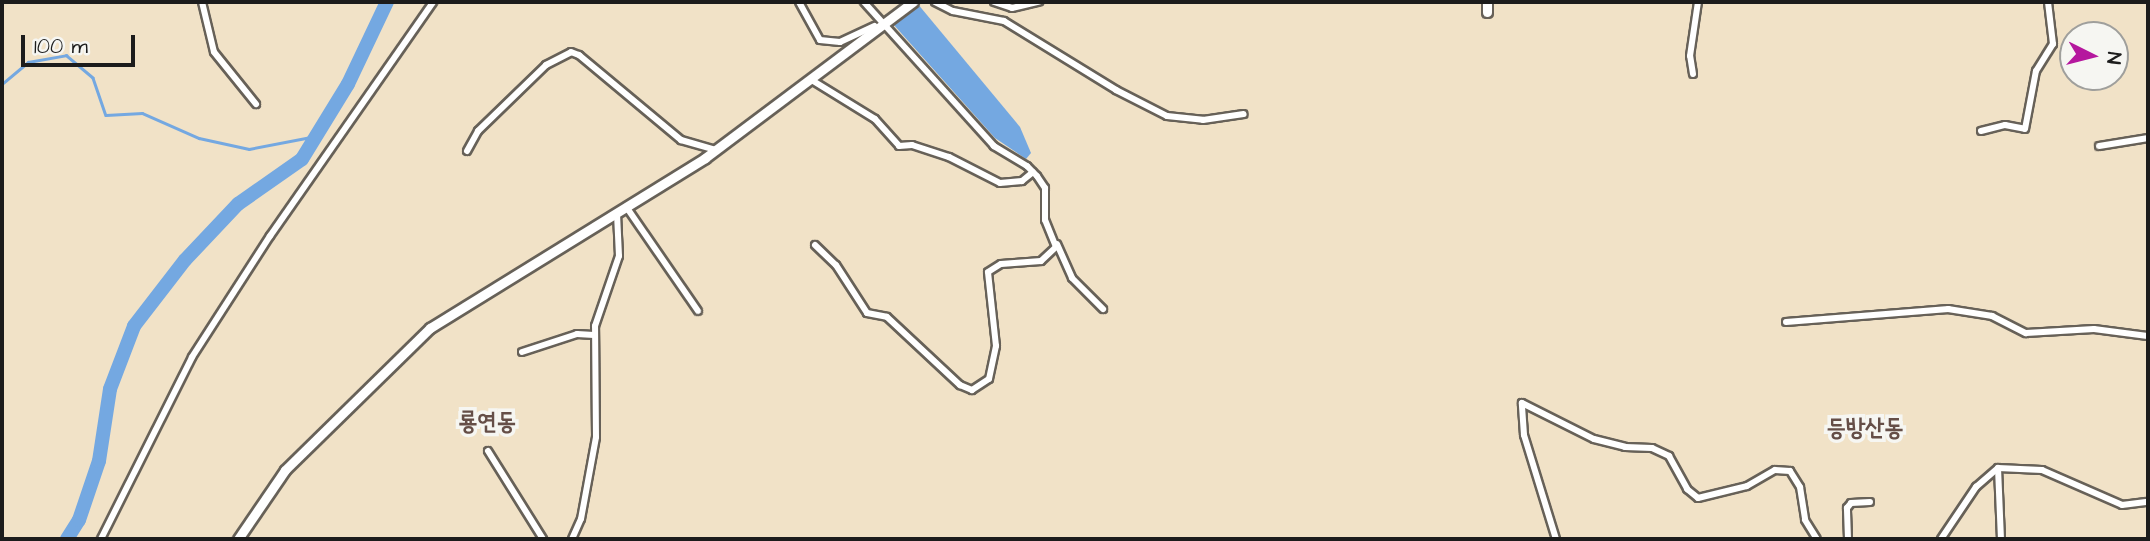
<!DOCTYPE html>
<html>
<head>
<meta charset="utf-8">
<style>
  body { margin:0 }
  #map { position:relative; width:2150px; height:541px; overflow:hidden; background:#f1e2c7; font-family:"Architects Daughter","Poor Story",sans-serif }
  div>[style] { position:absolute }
  .water>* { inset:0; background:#74a8e1 }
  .stream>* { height:2.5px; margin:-1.25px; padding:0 1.25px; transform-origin:1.25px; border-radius:1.25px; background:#74a8e1 }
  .river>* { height:14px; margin:-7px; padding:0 7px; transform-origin:7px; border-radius:7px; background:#74a8e1 }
  .roads { filter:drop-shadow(2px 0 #676158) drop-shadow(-2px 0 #676158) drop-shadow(0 2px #676158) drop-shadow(0 -2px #676158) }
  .street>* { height:6px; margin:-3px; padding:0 3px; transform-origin:3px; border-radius:3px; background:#fff }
  .secondary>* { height:9px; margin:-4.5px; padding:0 4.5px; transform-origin:4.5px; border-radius:4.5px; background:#fff }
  span { translate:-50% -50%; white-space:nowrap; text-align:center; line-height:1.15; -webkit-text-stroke:7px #f6f6f2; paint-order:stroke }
  .quarter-label { font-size:24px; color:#654e47; font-weight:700 }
  .frame { position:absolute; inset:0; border:4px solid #1c1c1c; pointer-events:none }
  .north { position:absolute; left:2059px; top:21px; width:70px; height:70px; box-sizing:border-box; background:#f6f6f2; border:2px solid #9f9f9c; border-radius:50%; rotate:96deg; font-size:19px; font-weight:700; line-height:28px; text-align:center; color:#1c1c1c }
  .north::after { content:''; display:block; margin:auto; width:24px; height:32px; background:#b5179e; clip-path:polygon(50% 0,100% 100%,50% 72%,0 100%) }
  .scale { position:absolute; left:21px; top:35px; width:114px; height:32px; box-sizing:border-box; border:4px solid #1c1c1c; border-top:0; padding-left:9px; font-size:21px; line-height:24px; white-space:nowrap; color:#1c1c1c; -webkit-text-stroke:5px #f6f6f2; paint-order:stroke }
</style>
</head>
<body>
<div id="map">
  <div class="water">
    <i style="clip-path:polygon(917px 3px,1020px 127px,1031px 153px,1026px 159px,995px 138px,893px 24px)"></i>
  </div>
  <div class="stream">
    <i style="left:2px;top:84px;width:34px;rotate:-40deg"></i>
    <i style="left:28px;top:62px;width:39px;rotate:-10deg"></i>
    <i style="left:66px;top:55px;width:35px;rotate:40deg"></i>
    <i style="left:93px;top:78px;width:39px;rotate:71deg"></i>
    <i style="left:106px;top:115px;width:36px;rotate:-3deg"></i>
    <i style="left:142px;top:113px;width:62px;rotate:23.7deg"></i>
    <i style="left:199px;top:138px;width:51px;rotate:12.4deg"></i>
    <i style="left:249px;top:149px;width:68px;rotate:-11deg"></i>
  </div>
  <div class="river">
    <i style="left:67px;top:539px;width:22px;rotate:-58deg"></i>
    <i style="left:79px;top:520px;width:62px;rotate:-71.3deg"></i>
    <i style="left:99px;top:461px;width:73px;rotate:-81.3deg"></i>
    <i style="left:110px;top:389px;width:67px;rotate:-69.1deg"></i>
    <i style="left:134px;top:326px;width:83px;rotate:-52.3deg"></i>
    <i style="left:185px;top:260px;width:77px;rotate:-46.6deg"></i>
    <i style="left:238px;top:204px;width:78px;rotate:-35.1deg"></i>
    <i style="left:302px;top:159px;width:88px;rotate:-58.5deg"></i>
    <i style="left:348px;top:84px;width:91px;rotate:-64.6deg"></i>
  </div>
  <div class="roads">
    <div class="street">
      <i style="left:202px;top:2px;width:51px;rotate:76.5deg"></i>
      <i style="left:214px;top:52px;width:67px;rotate:51.1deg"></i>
      <i style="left:799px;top:2px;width:43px;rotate:61.1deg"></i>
      <i style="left:820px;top:40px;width:20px;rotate:6deg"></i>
      <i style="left:840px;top:42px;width:38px;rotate:-25deg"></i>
      <i style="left:935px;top:2px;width:20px;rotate:27deg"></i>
      <i style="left:953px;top:11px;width:52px;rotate:11.1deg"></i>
      <i style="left:1004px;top:21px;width:132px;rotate:31.6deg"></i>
      <i style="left:1116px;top:90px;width:57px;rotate:27deg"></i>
      <i style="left:1167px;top:116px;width:36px;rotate:6deg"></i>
      <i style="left:1203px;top:120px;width:41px;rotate:-8.3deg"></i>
      <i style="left:994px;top:2px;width:19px;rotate:18deg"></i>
      <i style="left:1012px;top:8px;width:28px;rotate:-13deg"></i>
      <i style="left:1693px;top:74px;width:18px;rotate:-99deg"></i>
      <i style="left:1690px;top:56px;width:55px;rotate:-81.6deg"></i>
      <i style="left:810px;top:79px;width:76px;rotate:31.6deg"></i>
      <i style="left:875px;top:119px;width:36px;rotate:48deg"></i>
      <i style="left:899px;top:146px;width:13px;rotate:-4deg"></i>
      <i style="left:912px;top:145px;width:39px;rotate:18deg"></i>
      <i style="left:949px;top:157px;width:57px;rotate:27deg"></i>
      <i style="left:1000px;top:183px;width:22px;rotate:-5deg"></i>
      <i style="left:1022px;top:181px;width:14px;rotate:-39deg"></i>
      <i style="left:1981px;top:131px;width:25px;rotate:-14deg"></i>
      <i style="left:2005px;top:125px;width:20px;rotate:11deg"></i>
      <i style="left:2025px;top:129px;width:59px;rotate:-79.3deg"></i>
      <i style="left:2036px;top:71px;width:32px;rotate:-58deg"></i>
      <i style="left:2053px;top:44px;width:42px;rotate:-96.8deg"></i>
      <i style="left:2099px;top:146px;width:50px;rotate:-9.3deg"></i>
      <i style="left:467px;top:151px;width:23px;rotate:-61deg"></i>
      <i style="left:478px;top:131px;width:95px;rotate:-44.1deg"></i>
      <i style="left:546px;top:65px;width:28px;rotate:-27deg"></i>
      <i style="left:571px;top:52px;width:9px;rotate:21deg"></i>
      <i style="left:579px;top:55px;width:133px;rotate:39.8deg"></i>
      <i style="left:681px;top:140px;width:35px;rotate:16deg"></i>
      <i style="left:627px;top:208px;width:125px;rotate:55.4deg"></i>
      <i style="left:1057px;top:244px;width:37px;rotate:66deg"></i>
      <i style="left:1072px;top:278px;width:44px;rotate:45deg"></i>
      <i style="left:815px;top:245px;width:29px;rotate:44deg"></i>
      <i style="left:836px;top:265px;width:57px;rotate:57.1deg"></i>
      <i style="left:867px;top:313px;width:20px;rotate:11deg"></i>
      <i style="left:887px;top:317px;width:100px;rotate:43deg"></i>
      <i style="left:960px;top:385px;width:13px;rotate:23deg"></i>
      <i style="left:972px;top:390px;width:20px;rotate:-33deg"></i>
      <i style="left:989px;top:379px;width:34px;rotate:-78deg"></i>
      <i style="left:996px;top:346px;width:74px;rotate:-96.2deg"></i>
      <i style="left:988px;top:272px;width:15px;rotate:-32deg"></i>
      <i style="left:1001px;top:264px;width:40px;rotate:-4.3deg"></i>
      <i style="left:1041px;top:261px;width:21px;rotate:-43deg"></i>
      <i style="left:1056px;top:247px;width:29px;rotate:-112deg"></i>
      <i style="left:1045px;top:220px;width:32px;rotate:-90deg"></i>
      <i style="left:1045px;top:188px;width:14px;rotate:-124deg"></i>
      <i style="left:1037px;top:176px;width:14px;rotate:-135deg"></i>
      <i style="left:1027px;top:166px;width:39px;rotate:-149deg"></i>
      <i style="left:994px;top:146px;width:194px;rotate:-132.1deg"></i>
      <i style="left:1786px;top:322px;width:163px;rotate:-4.6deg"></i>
      <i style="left:1948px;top:309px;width:45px;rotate:9deg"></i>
      <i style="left:1992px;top:316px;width:38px;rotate:27deg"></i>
      <i style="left:2026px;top:333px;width:68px;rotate:-3.4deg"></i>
      <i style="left:2094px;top:329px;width:54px;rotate:7.4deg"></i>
      <i style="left:522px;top:352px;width:58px;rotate:-18.1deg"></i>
      <i style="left:577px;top:334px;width:17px;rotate:3deg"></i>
      <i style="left:488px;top:451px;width:104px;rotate:58deg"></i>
      <i style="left:1998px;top:468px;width:71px;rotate:87.6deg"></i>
      <i style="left:101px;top:539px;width:203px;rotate:-63.4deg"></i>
      <i style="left:192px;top:357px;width:144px;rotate:-57.2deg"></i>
      <i style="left:270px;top:236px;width:285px;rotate:-55.1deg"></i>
      <i style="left:572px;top:539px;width:22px;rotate:-66deg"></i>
      <i style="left:581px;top:519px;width:83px;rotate:-79.6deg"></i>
      <i style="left:596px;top:437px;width:111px;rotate:-90.5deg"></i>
      <i style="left:595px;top:326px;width:74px;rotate:-71.1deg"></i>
      <i style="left:619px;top:256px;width:42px;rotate:-92.7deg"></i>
      <i style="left:1556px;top:539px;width:109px;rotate:-107.1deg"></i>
      <i style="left:1524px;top:435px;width:32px;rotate:-94deg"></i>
      <i style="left:1522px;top:403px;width:80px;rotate:26.6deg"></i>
      <i style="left:1594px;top:439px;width:32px;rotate:14deg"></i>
      <i style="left:1625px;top:447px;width:27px;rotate:2deg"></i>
      <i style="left:1652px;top:448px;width:19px;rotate:25deg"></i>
      <i style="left:1669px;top:456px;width:38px;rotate:61deg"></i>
      <i style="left:1687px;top:489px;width:14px;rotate:39deg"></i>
      <i style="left:1698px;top:498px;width:50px;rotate:-13.8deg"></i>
      <i style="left:1747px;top:486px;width:32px;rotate:-30deg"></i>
      <i style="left:1775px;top:470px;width:15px;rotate:4deg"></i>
      <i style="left:1790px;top:471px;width:19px;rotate:58deg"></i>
      <i style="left:1800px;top:487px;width:33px;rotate:81deg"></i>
      <i style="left:1805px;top:520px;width:22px;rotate:58deg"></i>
      <i style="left:1848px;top:539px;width:31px;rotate:-92deg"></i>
      <i style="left:1847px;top:508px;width:6px;rotate:-51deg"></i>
      <i style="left:1851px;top:503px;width:19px;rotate:-3deg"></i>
      <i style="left:1941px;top:539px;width:63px;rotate:-56.1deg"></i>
      <i style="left:1976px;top:487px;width:29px;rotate:-41deg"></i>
      <i style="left:1998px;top:468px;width:44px;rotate:2.6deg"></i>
      <i style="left:2042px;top:470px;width:87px;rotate:23.6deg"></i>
      <i style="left:2122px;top:505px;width:26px;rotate:-7deg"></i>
    </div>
    <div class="secondary">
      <i style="left:1487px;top:12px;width:10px;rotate:-90deg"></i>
      <i style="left:238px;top:539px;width:83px;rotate:-55.7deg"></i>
      <i style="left:285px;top:470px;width:203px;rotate:-44.4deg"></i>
      <i style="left:430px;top:328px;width:323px;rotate:-31.7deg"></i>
      <i style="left:705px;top:158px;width:260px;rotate:-36.9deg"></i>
    </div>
  </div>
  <div class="quarter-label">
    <span style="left:487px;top:423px">룡연동</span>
    <span style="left:1865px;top:429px">등방산동</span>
  </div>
  <div class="frame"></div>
  <div class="north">N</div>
  <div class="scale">100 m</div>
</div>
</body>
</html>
